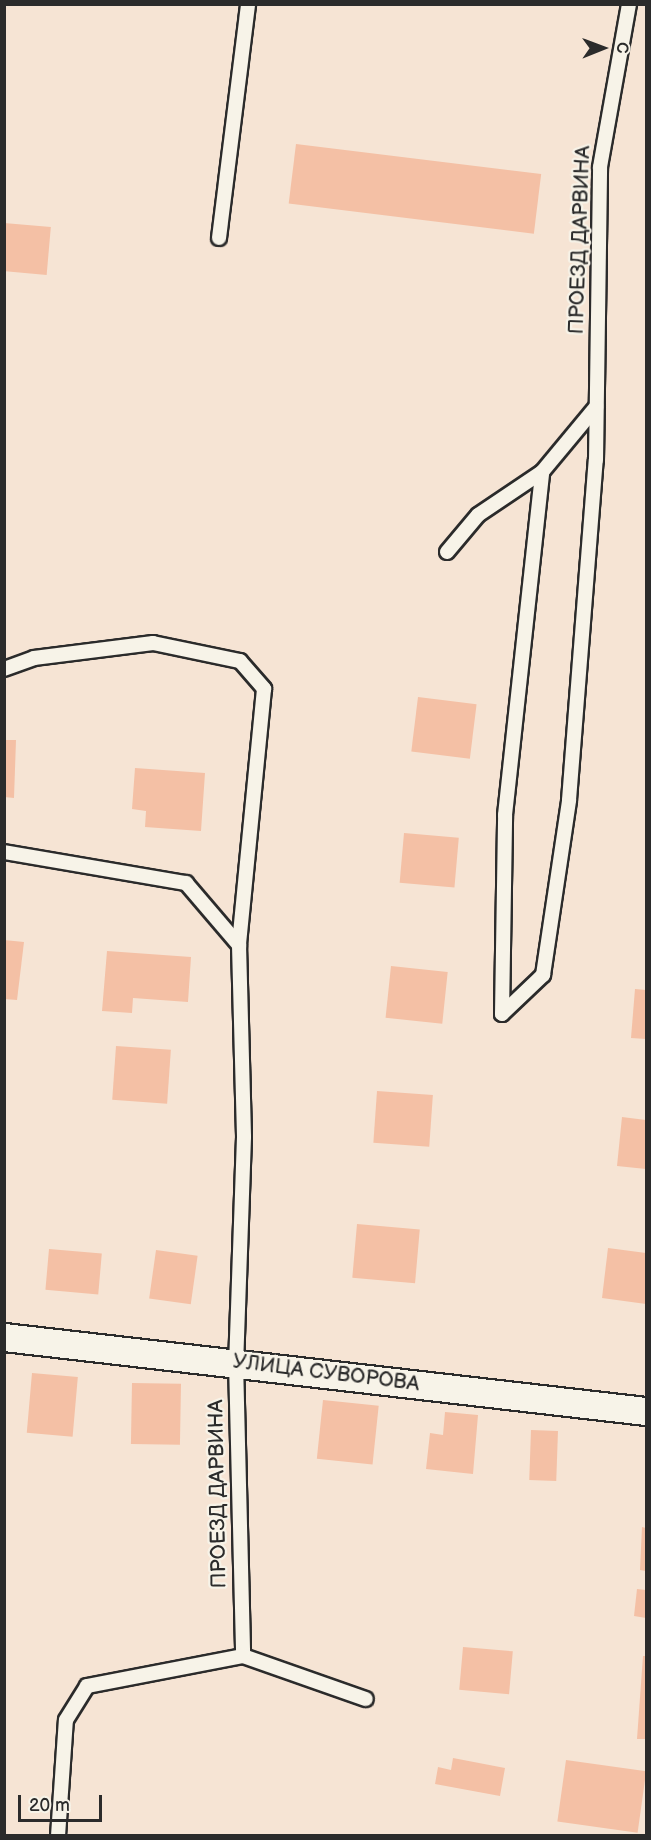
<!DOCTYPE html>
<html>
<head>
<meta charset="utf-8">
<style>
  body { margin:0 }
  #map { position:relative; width:651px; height:1840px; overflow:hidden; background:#f6e4d4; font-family:"Balsamiq Sans",sans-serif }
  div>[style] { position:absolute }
  .building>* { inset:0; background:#f4c0a5; transform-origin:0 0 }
  .roads { filter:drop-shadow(2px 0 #2b2b2b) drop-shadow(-2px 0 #2b2b2b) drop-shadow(0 2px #2b2b2b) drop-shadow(0 -2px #2b2b2b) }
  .service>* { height:14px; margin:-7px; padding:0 7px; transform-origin:7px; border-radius:7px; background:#f7f3e8 }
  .minor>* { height:27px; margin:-13.5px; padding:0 13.5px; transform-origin:13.5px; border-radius:13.5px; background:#f7f3e8 }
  span { translate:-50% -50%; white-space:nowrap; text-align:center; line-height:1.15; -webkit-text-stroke:4.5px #f7f3e8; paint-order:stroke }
  .street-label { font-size:21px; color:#2b2b2b }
  .frame { position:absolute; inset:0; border:6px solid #2b2b2b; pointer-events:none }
  .north { position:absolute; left:573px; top:18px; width:60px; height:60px; -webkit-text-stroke:4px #f7f3e8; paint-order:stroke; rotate:89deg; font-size:16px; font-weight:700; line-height:24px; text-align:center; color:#2b2b2b }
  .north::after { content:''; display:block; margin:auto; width:21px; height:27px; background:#2b2b2b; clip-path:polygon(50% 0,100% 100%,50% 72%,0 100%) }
  .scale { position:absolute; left:18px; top:1795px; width:84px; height:27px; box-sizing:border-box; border:3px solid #2b2b2b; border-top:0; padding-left:8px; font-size:18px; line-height:21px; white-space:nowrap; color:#2b2b2b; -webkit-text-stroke:4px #f7f3e8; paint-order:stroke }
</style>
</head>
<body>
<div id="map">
  <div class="building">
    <i style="left:296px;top:144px;width:247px;height:60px;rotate:7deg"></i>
    <i style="left:4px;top:223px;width:47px;height:48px;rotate:5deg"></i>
    <i style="left:418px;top:697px;width:59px;height:55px;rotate:7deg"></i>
    <i style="clip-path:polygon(4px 740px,16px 740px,14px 798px,4px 797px)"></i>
    <i style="clip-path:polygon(135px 768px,205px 773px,201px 831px,145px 827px,146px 811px,132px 809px)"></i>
    <i style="left:404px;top:833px;width:55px;height:50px;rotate:5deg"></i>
    <i style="clip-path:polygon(4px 940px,24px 942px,17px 1000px,4px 999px)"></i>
    <i style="clip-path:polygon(107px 951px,191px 957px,188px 1002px,133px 998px,132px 1013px,102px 1011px)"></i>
    <i style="left:391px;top:966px;width:57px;height:52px;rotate:6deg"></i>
    <i style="clip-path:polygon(635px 989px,646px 990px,646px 1039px,631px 1038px)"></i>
    <i style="left:116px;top:1046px;width:55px;height:54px;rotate:4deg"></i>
    <i style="left:377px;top:1091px;width:56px;height:52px;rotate:4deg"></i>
    <i style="clip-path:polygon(622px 1117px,646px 1120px,646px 1169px,617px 1166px)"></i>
    <i style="left:357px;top:1224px;width:63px;height:54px;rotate:5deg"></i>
    <i style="clip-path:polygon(608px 1248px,646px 1253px,646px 1304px,602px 1298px)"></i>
    <i style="left:49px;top:1249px;width:53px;height:41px;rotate:5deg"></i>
    <i style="left:156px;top:1250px;width:42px;height:49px;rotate:8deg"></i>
    <i style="left:32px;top:1373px;width:46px;height:60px;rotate:5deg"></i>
    <i style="left:132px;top:1383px;width:49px;height:61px;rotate:1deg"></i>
    <i style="left:323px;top:1400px;width:56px;height:59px;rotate:6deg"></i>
    <i style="clip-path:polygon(445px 1412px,478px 1415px,473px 1474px,426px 1469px,430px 1433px,443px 1435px)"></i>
    <i style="left:531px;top:1430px;width:27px;height:50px;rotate:2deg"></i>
    <i style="clip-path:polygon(642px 1527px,646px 1528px,646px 1571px,640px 1570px)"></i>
    <i style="clip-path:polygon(637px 1589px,646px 1590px,646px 1618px,634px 1616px)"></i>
    <i style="left:463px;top:1647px;width:50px;height:43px;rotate:5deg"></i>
    <i style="clip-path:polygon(643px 1656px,646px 1656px,646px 1739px,637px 1739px)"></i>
    <i style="clip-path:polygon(453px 1758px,505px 1768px,500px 1796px,435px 1784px,438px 1767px,451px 1770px)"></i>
    <i style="left:566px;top:1760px;width:81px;height:62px;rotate:8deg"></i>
  </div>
  <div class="roads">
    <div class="service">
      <i style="left:219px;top:238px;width:236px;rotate:-82.9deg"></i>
      <i style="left:447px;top:552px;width:48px;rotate:-50deg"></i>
      <i style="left:478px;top:515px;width:77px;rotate:-33.9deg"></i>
      <i style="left:4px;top:669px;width:32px;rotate:-20deg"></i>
      <i style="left:34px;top:658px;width:120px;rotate:-7.2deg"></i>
      <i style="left:153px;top:643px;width:89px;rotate:11.7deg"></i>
      <i style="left:240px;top:661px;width:37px;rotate:49deg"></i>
      <i style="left:264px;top:689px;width:257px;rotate:95.6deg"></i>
      <i style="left:239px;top:945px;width:192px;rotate:88.5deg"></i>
      <i style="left:244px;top:1137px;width:225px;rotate:92deg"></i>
      <i style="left:236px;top:1362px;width:294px;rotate:88.6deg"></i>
      <i style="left:4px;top:852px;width:185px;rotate:9.7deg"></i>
      <i style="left:186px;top:883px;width:82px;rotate:49.5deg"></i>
      <i style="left:502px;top:1014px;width:57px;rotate:-43.6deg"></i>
      <i style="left:543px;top:975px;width:177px;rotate:-81.5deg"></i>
      <i style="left:569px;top:800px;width:341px;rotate:-85.5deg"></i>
      <i style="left:596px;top:460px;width:293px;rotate:-89.2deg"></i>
      <i style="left:600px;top:167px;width:166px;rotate:-79.9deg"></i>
      <i style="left:502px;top:1014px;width:199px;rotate:-89.1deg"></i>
      <i style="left:505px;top:815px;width:345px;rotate:-83.8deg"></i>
      <i style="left:542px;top:472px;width:85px;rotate:-50.3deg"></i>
      <i style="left:243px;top:1656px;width:130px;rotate:19.3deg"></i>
      <i style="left:58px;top:1836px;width:116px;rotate:-86.1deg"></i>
      <i style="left:66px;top:1720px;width:40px;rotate:-58deg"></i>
      <i style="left:87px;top:1686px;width:159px;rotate:-10.9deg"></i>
    </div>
    <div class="minor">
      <i style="left:4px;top:1337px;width:646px;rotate:6.58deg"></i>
    </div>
  </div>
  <div class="street-label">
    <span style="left:580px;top:240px;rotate:-88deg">ПРОЕЗД ДАРВИНА</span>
    <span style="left:326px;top:1373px;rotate:7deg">УЛИЦА СУВОРОВА</span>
    <span style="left:218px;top:1494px;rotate:-91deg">ПРОЕЗД ДАРВИНА</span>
  </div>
  <div class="frame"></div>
  <div class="north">С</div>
  <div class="scale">20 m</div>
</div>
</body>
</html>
